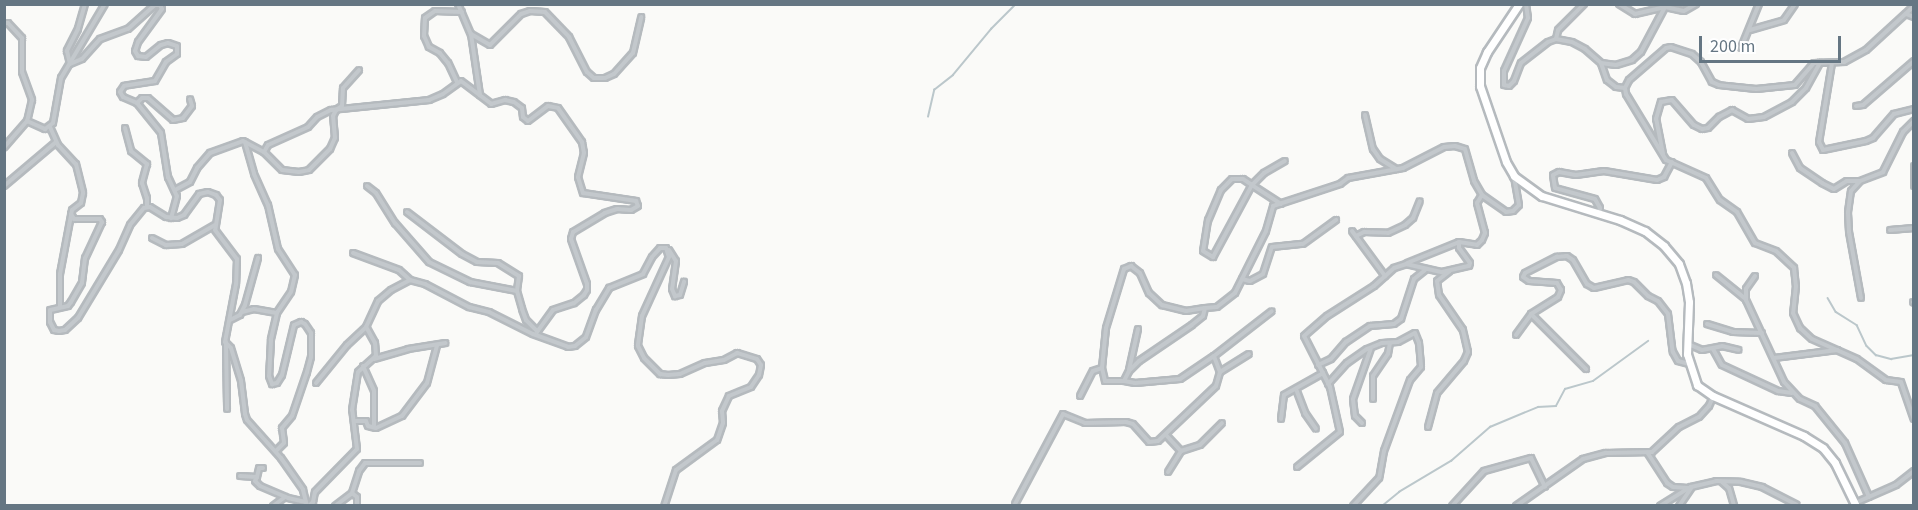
<!DOCTYPE html>
<html>
<head>
<meta charset="utf-8">
<style>
  body { margin:0 }
  #map { position:relative; width:1918px; height:510px; overflow:hidden; background:#fafaf8; font-family:"Source Sans 3",sans-serif }
  div>[style] { position:absolute }
  .stream>* { height:1.5px; margin:-0.75px; padding:0 0.75px; transform-origin:0.75px; border-radius:0.75px; background:#bbc7cb }
  .roads { filter:drop-shadow(2px 0 #b5babe) drop-shadow(-2px 0 #b5babe) drop-shadow(0 2px #b5babe) drop-shadow(0 -2px #b5babe) }
  .street>* { height:4px; margin:-2px; padding:0 2px; transform-origin:2px; border-radius:2px; background:#c3c8cc }
  .primary>* { height:7px; margin:-3.5px; padding:0 3.5px; transform-origin:3.5px; border-radius:3.5px; background:#fff }
  span { translate:-50% -50%; white-space:nowrap; text-align:center; line-height:1.15; -webkit-text-stroke:6px #fff; paint-order:stroke }
  .frame { position:absolute; inset:0; border:6px solid #657683; pointer-events:none }
  .scale { position:absolute; left:1699px; top:36px; width:142px; height:27px; box-sizing:border-box; border:3px solid #657683; border-top:0; padding-left:8px; font-size:18px; line-height:21px; white-space:nowrap; color:#657683; -webkit-text-stroke:4px #fff; paint-order:stroke }
</style>
</head>
<body>
<div id="map">
  <div class="stream">
    <i style="left:928px;top:117px;width:28px;rotate:-77deg"></i>
    <i style="left:934px;top:90px;width:24px;rotate:-38deg"></i>
    <i style="left:953px;top:75px;width:60px;rotate:-50.4deg"></i>
    <i style="left:991px;top:29px;width:35px;rotate:-45deg"></i>
    <i style="left:1828px;top:298px;width:16px;rotate:60deg"></i>
    <i style="left:1836px;top:312px;width:25px;rotate:32deg"></i>
    <i style="left:1857px;top:325px;width:23px;rotate:65deg"></i>
    <i style="left:1867px;top:346px;width:13px;rotate:45deg"></i>
    <i style="left:1876px;top:355px;width:16px;rotate:15deg"></i>
    <i style="left:1891px;top:359px;width:23px;rotate:-10deg"></i>
    <i style="left:1382px;top:506px;width:22px;rotate:-39deg"></i>
    <i style="left:1399px;top:492px;width:61px;rotate:-30.8deg"></i>
    <i style="left:1451px;top:461px;width:52px;rotate:-41.1deg"></i>
    <i style="left:1490px;top:427px;width:52px;rotate:-22.6deg"></i>
    <i style="left:1538px;top:407px;width:18px;rotate:-3deg"></i>
    <i style="left:1556px;top:406px;width:19px;rotate:-62deg"></i>
    <i style="left:1565px;top:389px;width:29px;rotate:-16deg"></i>
    <i style="left:1593px;top:381px;width:68px;rotate:-36deg"></i>
  </div>
  <div class="roads">
    <div class="street">
      <i style="left:85px;top:4px;width:26px;rotate:106deg"></i>
      <i style="left:78px;top:29px;width:25px;rotate:117deg"></i>
      <i style="left:67px;top:51px;width:13px;rotate:77deg"></i>
      <i style="left:70px;top:64px;width:13px;rotate:-23deg"></i>
      <i style="left:82px;top:59px;width:27px;rotate:-48deg"></i>
      <i style="left:100px;top:39px;width:30px;rotate:-20deg"></i>
      <i style="left:128px;top:29px;width:36px;rotate:-42deg"></i>
      <i style="left:155px;top:5px;width:5px"></i>
      <i style="left:160px;top:5px;width:4px;rotate:63deg"></i>
      <i style="left:162px;top:9px;width:41px;rotate:126deg"></i>
      <i style="left:138px;top:42px;width:9px;rotate:108deg"></i>
      <i style="left:135px;top:51px;width:6px;rotate:59deg"></i>
      <i style="left:138px;top:56px;width:8px;rotate:7deg"></i>
      <i style="left:146px;top:57px;width:19px;rotate:-39deg"></i>
      <i style="left:161px;top:45px;width:7px;rotate:-16deg"></i>
      <i style="left:168px;top:43px;width:9px;rotate:18deg"></i>
      <i style="left:177px;top:46px;width:8px;rotate:90deg"></i>
      <i style="left:177px;top:54px;width:14px;rotate:144deg"></i>
      <i style="left:166px;top:62px;width:22px;rotate:120deg"></i>
      <i style="left:155px;top:81px;width:31px;rotate:171deg"></i>
      <i style="left:124px;top:86px;width:7px;rotate:124deg"></i>
      <i style="left:120px;top:92px;width:6px;rotate:59deg"></i>
      <i style="left:123px;top:97px;width:15px;rotate:23deg"></i>
      <i style="left:137px;top:103px;width:38px;rotate:51deg"></i>
      <i style="left:161px;top:133px;width:45px;rotate:81deg"></i>
      <i style="left:168px;top:177px;width:21px;rotate:65deg"></i>
      <i style="left:177px;top:196px;width:23px;rotate:105deg"></i>
      <i style="left:458px;top:4px;width:33px;rotate:67deg"></i>
      <i style="left:471px;top:34px;width:62px;rotate:81.6deg"></i>
      <i style="left:1526px;top:4px;width:14px;rotate:82deg"></i>
      <i style="left:1528px;top:18px;width:58px;rotate:114.4deg"></i>
      <i style="left:1504px;top:71px;width:14px;rotate:90deg"></i>
      <i style="left:1504px;top:85px;width:5px;rotate:11deg"></i>
      <i style="left:1509px;top:86px;width:7px;rotate:-45deg"></i>
      <i style="left:1514px;top:81px;width:19px;rotate:-69deg"></i>
      <i style="left:1521px;top:63px;width:34px;rotate:-38deg"></i>
      <i style="left:1548px;top:42px;width:9px;rotate:-21deg"></i>
      <i style="left:1556px;top:39px;width:16px;rotate:11deg"></i>
      <i style="left:1572px;top:42px;width:15px;rotate:28deg"></i>
      <i style="left:1585px;top:49px;width:21px;rotate:41deg"></i>
      <i style="left:1601px;top:63px;width:18px;rotate:71deg"></i>
      <i style="left:1607px;top:80px;width:11px;rotate:38deg"></i>
      <i style="left:1616px;top:87px;width:9px;rotate:6deg"></i>
      <i style="left:1619px;top:4px;width:19px;rotate:32deg"></i>
      <i style="left:1635px;top:14px;width:31px;rotate:-13deg"></i>
      <i style="left:1665px;top:7px;width:19px;rotate:12deg"></i>
      <i style="left:1684px;top:11px;width:14px;rotate:-30deg"></i>
      <i style="left:1914px;top:6px;width:65px;rotate:137.5deg"></i>
      <i style="left:1866px;top:50px;width:25px;rotate:151deg"></i>
      <i style="left:1844px;top:62px;width:30px;rotate:178deg"></i>
      <i style="left:1814px;top:63px;width:29px;rotate:131deg"></i>
      <i style="left:1795px;top:85px;width:39px;rotate:174deg"></i>
      <i style="left:1756px;top:89px;width:37px;rotate:-174deg"></i>
      <i style="left:1719px;top:85px;width:8px;rotate:-157deg"></i>
      <i style="left:1712px;top:82px;width:23px;rotate:-119deg"></i>
      <i style="left:1701px;top:62px;width:12px;rotate:-138deg"></i>
      <i style="left:1692px;top:54px;width:22px;rotate:-162deg"></i>
      <i style="left:1671px;top:47px;width:5px;rotate:169deg"></i>
      <i style="left:1666px;top:48px;width:49px;rotate:139.1deg"></i>
      <i style="left:1629px;top:80px;width:9px;rotate:117deg"></i>
      <i style="left:1625px;top:88px;width:6px;rotate:81deg"></i>
      <i style="left:1626px;top:94px;width:77px;rotate:58.8deg"></i>
      <i style="left:1666px;top:160px;width:44px;rotate:24.2deg"></i>
      <i style="left:1706px;top:178px;width:26px;rotate:58deg"></i>
      <i style="left:1720px;top:200px;width:21px;rotate:35deg"></i>
      <i style="left:1737px;top:212px;width:36px;rotate:60deg"></i>
      <i style="left:1755px;top:243px;width:22px;rotate:21deg"></i>
      <i style="left:1776px;top:251px;width:25px;rotate:43deg"></i>
      <i style="left:1794px;top:268px;width:18px;rotate:84deg"></i>
      <i style="left:1796px;top:286px;width:27px;rotate:96deg"></i>
      <i style="left:1793px;top:313px;width:17px;rotate:65deg"></i>
      <i style="left:1800px;top:328px;width:16px;rotate:43deg"></i>
      <i style="left:1812px;top:339px;width:49px;rotate:24deg"></i>
      <i style="left:1857px;top:359px;width:36px;rotate:36deg"></i>
      <i style="left:1886px;top:380px;width:15px;rotate:8deg"></i>
      <i style="left:1901px;top:382px;width:39px;rotate:71deg"></i>
      <i style="left:1906px;top:14px;width:9px;rotate:21deg"></i>
      <i style="left:4px;top:23px;width:4px"></i>
      <i style="left:8px;top:23px;width:21px;rotate:47deg"></i>
      <i style="left:22px;top:38px;width:34px;rotate:90deg"></i>
      <i style="left:22px;top:72px;width:30px;rotate:70deg"></i>
      <i style="left:32px;top:100px;width:22px;rotate:103deg"></i>
      <i style="left:27px;top:121px;width:35px;rotate:131deg"></i>
      <i style="left:1750px;top:30px;width:35px;rotate:-16deg"></i>
      <i style="left:1784px;top:20px;width:19px;rotate:-55deg"></i>
      <i style="left:471px;top:34px;width:22px;rotate:30deg"></i>
      <i style="left:490px;top:45px;width:44px;rotate:-45deg"></i>
      <i style="left:521px;top:14px;width:9px;rotate:-18deg"></i>
      <i style="left:530px;top:11px;width:15px;rotate:4deg"></i>
      <i style="left:545px;top:12px;width:35px;rotate:46deg"></i>
      <i style="left:569px;top:37px;width:39px;rotate:63deg"></i>
      <i style="left:587px;top:72px;width:9px;rotate:41deg"></i>
      <i style="left:594px;top:78px;width:11px"></i>
      <i style="left:605px;top:78px;width:10px;rotate:-24deg"></i>
      <i style="left:614px;top:74px;width:28px;rotate:-48deg"></i>
      <i style="left:633px;top:53px;width:37px;rotate:-77deg"></i>
      <i style="left:1556px;top:39px;width:9px;rotate:-77deg"></i>
      <i style="left:1558px;top:30px;width:37px;rotate:-45deg"></i>
      <i style="left:1741px;top:48px;width:48px;rotate:-67.8deg"></i>
      <i style="left:1601px;top:63px;width:15px;rotate:8deg"></i>
      <i style="left:1616px;top:65px;width:17px;rotate:-17deg"></i>
      <i style="left:1632px;top:60px;width:12px;rotate:-42deg"></i>
      <i style="left:1641px;top:52px;width:51px;rotate:-61.9deg"></i>
      <i style="left:1832px;top:63px;width:80px;rotate:99.3deg"></i>
      <i style="left:1819px;top:142px;width:9px;rotate:63deg"></i>
      <i style="left:1823px;top:150px;width:44px;rotate:-11.8deg"></i>
      <i style="left:1866px;top:141px;width:8px;rotate:-23deg"></i>
      <i style="left:1873px;top:138px;width:32px;rotate:-49deg"></i>
      <i style="left:1894px;top:114px;width:21px;rotate:-14deg"></i>
      <i style="left:457px;top:82px;width:21px;rotate:-115deg"></i>
      <i style="left:448px;top:63px;width:13px;rotate:-129deg"></i>
      <i style="left:440px;top:53px;width:13px;rotate:-151deg"></i>
      <i style="left:429px;top:47px;width:12px;rotate:-114deg"></i>
      <i style="left:424px;top:36px;width:18px;rotate:-87deg"></i>
      <i style="left:425px;top:18px;width:12px;rotate:-35deg"></i>
      <i style="left:435px;top:11px;width:27px;rotate:2deg"></i>
      <i style="left:137px;top:103px;width:7px;rotate:-45deg"></i>
      <i style="left:142px;top:98px;width:6px"></i>
      <i style="left:148px;top:98px;width:33px;rotate:41deg"></i>
      <i style="left:173px;top:120px;width:10px;rotate:-11deg"></i>
      <i style="left:183px;top:118px;width:15px;rotate:-53deg"></i>
      <i style="left:192px;top:106px;width:7px;rotate:-106deg"></i>
      <i style="left:1856px;top:106px;width:7px;rotate:-8deg"></i>
      <i style="left:1863px;top:105px;width:67px;rotate:-40.8deg"></i>
      <i style="left:1365px;top:115px;width:35px;rotate:77deg"></i>
      <i style="left:1373px;top:149px;width:12px;rotate:55deg"></i>
      <i style="left:1380px;top:159px;width:19px;rotate:32deg"></i>
      <i style="left:27px;top:121px;width:20px;rotate:24deg"></i>
      <i style="left:45px;top:129px;width:10px;rotate:-37deg"></i>
      <i style="left:53px;top:123px;width:46px;rotate:-79.9deg"></i>
      <i style="left:61px;top:78px;width:86px;rotate:-59.3deg"></i>
      <i style="left:50px;top:127px;width:20px;rotate:66deg"></i>
      <i style="left:58px;top:145px;width:26px;rotate:47deg"></i>
      <i style="left:76px;top:164px;width:30px;rotate:76deg"></i>
      <i style="left:83px;top:193px;width:10px;rotate:101deg"></i>
      <i style="left:81px;top:203px;width:11px;rotate:142deg"></i>
      <i style="left:72px;top:210px;width:65px;rotate:100.6deg"></i>
      <i style="left:60px;top:274px;width:33px;rotate:90deg"></i>
      <i style="left:125px;top:128px;width:24px;rotate:75deg"></i>
      <i style="left:131px;top:151px;width:21px;rotate:39deg"></i>
      <i style="left:147px;top:164px;width:20px;rotate:105deg"></i>
      <i style="left:142px;top:183px;width:16px;rotate:72deg"></i>
      <i style="left:147px;top:198px;width:9px;rotate:90deg"></i>
      <i style="left:245px;top:142px;width:33px;rotate:74deg"></i>
      <i style="left:254px;top:174px;width:34px;rotate:66deg"></i>
      <i style="left:268px;top:205px;width:45px;rotate:77.2deg"></i>
      <i style="left:278px;top:249px;width:31px;rotate:57deg"></i>
      <i style="left:295px;top:275px;width:17px;rotate:103deg"></i>
      <i style="left:291px;top:292px;width:25px;rotate:124deg"></i>
      <i style="left:277px;top:313px;width:28px;rotate:103deg"></i>
      <i style="left:271px;top:340px;width:36px;rotate:93deg"></i>
      <i style="left:269px;top:376px;width:9px;rotate:69deg"></i>
      <i style="left:272px;top:384px;width:5px;rotate:-11deg"></i>
      <i style="left:277px;top:383px;width:9px;rotate:-58deg"></i>
      <i style="left:282px;top:375px;width:51px;rotate:-76.5deg"></i>
      <i style="left:294px;top:325px;width:8px;rotate:-23deg"></i>
      <i style="left:301px;top:322px;width:4px;rotate:27deg"></i>
      <i style="left:305px;top:324px;width:11px;rotate:56deg"></i>
      <i style="left:311px;top:333px;width:24px;rotate:90deg"></i>
      <i style="left:311px;top:357px;width:16px;rotate:105deg"></i>
      <i style="left:307px;top:372px;width:46px;rotate:108.8deg"></i>
      <i style="left:292px;top:416px;width:16px;rotate:130deg"></i>
      <i style="left:282px;top:428px;width:15px;rotate:82deg"></i>
      <i style="left:284px;top:443px;width:11px;rotate:135deg"></i>
      <i style="left:264px;top:152px;width:8px;rotate:-60deg"></i>
      <i style="left:268px;top:145px;width:44px;rotate:-24.2deg"></i>
      <i style="left:308px;top:127px;width:13px;rotate:-48deg"></i>
      <i style="left:317px;top:117px;width:16px;rotate:-27deg"></i>
      <i style="left:331px;top:110px;width:99px;rotate:-5.8deg"></i>
      <i style="left:429px;top:100px;width:15px;rotate:-23deg"></i>
      <i style="left:443px;top:94px;width:22px;rotate:-36deg"></i>
      <i style="left:461px;top:81px;width:38px;rotate:37deg"></i>
      <i style="left:491px;top:104px;width:15px;rotate:-16deg"></i>
      <i style="left:505px;top:100px;width:9px;rotate:13deg"></i>
      <i style="left:514px;top:102px;width:10px;rotate:37deg"></i>
      <i style="left:522px;top:108px;width:9px;rotate:84deg"></i>
      <i style="left:523px;top:117px;width:6px;rotate:39deg"></i>
      <i style="left:528px;top:121px;width:25px;rotate:-37deg"></i>
      <i style="left:548px;top:106px;width:10px;rotate:11deg"></i>
      <i style="left:558px;top:108px;width:42px;rotate:54.8deg"></i>
      <i style="left:582px;top:142px;width:11px;rotate:80deg"></i>
      <i style="left:584px;top:153px;width:25px;rotate:104deg"></i>
      <i style="left:578px;top:177px;width:17px;rotate:73deg"></i>
      <i style="left:583px;top:193px;width:54px;rotate:8.6deg"></i>
      <i style="left:636px;top:201px;width:5px;rotate:68deg"></i>
      <i style="left:638px;top:206px;width:8px;rotate:150deg"></i>
      <i style="left:631px;top:210px;width:14px;rotate:-176deg"></i>
      <i style="left:617px;top:209px;width:13px;rotate:162deg"></i>
      <i style="left:605px;top:213px;width:37px;rotate:149deg"></i>
      <i style="left:573px;top:232px;width:7px;rotate:106deg"></i>
      <i style="left:571px;top:239px;width:48px;rotate:70.4deg"></i>
      <i style="left:587px;top:284px;width:6px;rotate:90deg"></i>
      <i style="left:587px;top:290px;width:6px;rotate:121deg"></i>
      <i style="left:584px;top:295px;width:13px;rotate:141deg"></i>
      <i style="left:574px;top:303px;width:22px;rotate:162deg"></i>
      <i style="left:553px;top:310px;width:27px;rotate:126deg"></i>
      <i style="left:1792px;top:153px;width:17px;rotate:62deg"></i>
      <i style="left:1800px;top:168px;width:27px;rotate:34deg"></i>
      <i style="left:1822px;top:183px;width:13px;rotate:27deg"></i>
      <i style="left:1834px;top:189px;width:15px;rotate:-32deg"></i>
      <i style="left:1847px;top:181px;width:12px"></i>
      <i style="left:1663px;top:154px;width:36px;rotate:-101deg"></i>
      <i style="left:1656px;top:119px;width:18px;rotate:-74deg"></i>
      <i style="left:1661px;top:102px;width:11px;rotate:-10deg"></i>
      <i style="left:1672px;top:100px;width:33px;rotate:49deg"></i>
      <i style="left:1694px;top:125px;width:9px;rotate:27deg"></i>
      <i style="left:1702px;top:129px;width:6px;rotate:-9deg"></i>
      <i style="left:1708px;top:128px;width:16px;rotate:-45deg"></i>
      <i style="left:1719px;top:117px;width:15px;rotate:-28deg"></i>
      <i style="left:1732px;top:110px;width:18px;rotate:29deg"></i>
      <i style="left:1748px;top:119px;width:16px;rotate:-7deg"></i>
      <i style="left:1764px;top:117px;width:32px;rotate:-28deg"></i>
      <i style="left:1792px;top:102px;width:20px;rotate:-45deg"></i>
      <i style="left:1806px;top:88px;width:29px;rotate:-61deg"></i>
      <i style="left:1914px;top:166px;width:20px;rotate:90deg"></i>
      <i style="left:4px;top:186px;width:68px;rotate:-40.2deg"></i>
      <i style="left:367px;top:186px;width:11px;rotate:38deg"></i>
      <i style="left:376px;top:193px;width:36px;rotate:58deg"></i>
      <i style="left:395px;top:223px;width:52px;rotate:48.9deg"></i>
      <i style="left:429px;top:262px;width:46px;rotate:26deg"></i>
      <i style="left:470px;top:282px;width:48px;rotate:10.8deg"></i>
      <i style="left:175px;top:190px;width:17px;rotate:-28deg"></i>
      <i style="left:190px;top:182px;width:16px;rotate:-63deg"></i>
      <i style="left:197px;top:168px;width:20px;rotate:-49deg"></i>
      <i style="left:210px;top:153px;width:35px;rotate:-20deg"></i>
      <i style="left:243px;top:141px;width:24px;rotate:28deg"></i>
      <i style="left:264px;top:152px;width:25px;rotate:45deg"></i>
      <i style="left:282px;top:170px;width:17px;rotate:7deg"></i>
      <i style="left:299px;top:172px;width:10px;rotate:-11deg"></i>
      <i style="left:309px;top:170px;width:30px;rotate:-45deg"></i>
      <i style="left:330px;top:149px;width:12px;rotate:-66deg"></i>
      <i style="left:335px;top:138px;width:22px;rotate:-95deg"></i>
      <i style="left:333px;top:116px;width:7px;rotate:-63deg"></i>
      <i style="left:336px;top:110px;width:7px;rotate:-34deg"></i>
      <i style="left:342px;top:106px;width:18px;rotate:-87deg"></i>
      <i style="left:343px;top:88px;width:24px;rotate:-48deg"></i>
      <i style="left:1281px;top:204px;width:35px;rotate:-147deg"></i>
      <i style="left:1252px;top:185px;width:11px;rotate:-146deg"></i>
      <i style="left:1243px;top:179px;width:11px;rotate:180deg"></i>
      <i style="left:1232px;top:179px;width:16px;rotate:135deg"></i>
      <i style="left:1221px;top:190px;width:33px;rotate:113deg"></i>
      <i style="left:1208px;top:220px;width:31px;rotate:99deg"></i>
      <i style="left:1203px;top:251px;width:12px;rotate:31deg"></i>
      <i style="left:1213px;top:257px;width:82px;rotate:-61.6deg"></i>
      <i style="left:1252px;top:185px;width:17px;rotate:-45deg"></i>
      <i style="left:1264px;top:173px;width:24px;rotate:-30deg"></i>
      <i style="left:407px;top:212px;width:69px;rotate:37.4deg"></i>
      <i style="left:462px;top:254px;width:17px;rotate:28deg"></i>
      <i style="left:477px;top:262px;width:21px;rotate:3deg"></i>
      <i style="left:498px;top:263px;width:25px;rotate:32deg"></i>
      <i style="left:519px;top:276px;width:15px;rotate:98deg"></i>
      <i style="left:517px;top:291px;width:19px;rotate:74deg"></i>
      <i style="left:522px;top:309px;width:12px;rotate:70deg"></i>
      <i style="left:526px;top:320px;width:16px;rotate:45deg"></i>
      <i style="left:71px;top:214px;width:6px;rotate:59deg"></i>
      <i style="left:74px;top:219px;width:26px"></i>
      <i style="left:100px;top:219px;width:4px;rotate:56deg"></i>
      <i style="left:102px;top:222px;width:40px;rotate:115deg"></i>
      <i style="left:85px;top:258px;width:25px;rotate:97deg"></i>
      <i style="left:82px;top:283px;width:22px;rotate:120deg"></i>
      <i style="left:71px;top:302px;width:5px;rotate:127deg"></i>
      <i style="left:68px;top:306px;width:18px;rotate:167deg"></i>
      <i style="left:50px;top:310px;width:12px;rotate:90deg"></i>
      <i style="left:50px;top:322px;width:9px;rotate:63deg"></i>
      <i style="left:54px;top:330px;width:5px;rotate:11deg"></i>
      <i style="left:59px;top:331px;width:6px;rotate:-9deg"></i>
      <i style="left:65px;top:330px;width:18px;rotate:-43deg"></i>
      <i style="left:78px;top:318px;width:79px;rotate:-58.9deg"></i>
      <i style="left:119px;top:250px;width:27px;rotate:-66deg"></i>
      <i style="left:130px;top:225px;width:22px;rotate:-51deg"></i>
      <i style="left:144px;top:208px;width:6px;rotate:-9deg"></i>
      <i style="left:150px;top:207px;width:19px;rotate:32deg"></i>
      <i style="left:166px;top:217px;width:11px;rotate:5deg"></i>
      <i style="left:177px;top:218px;width:8px;rotate:-23deg"></i>
      <i style="left:184px;top:215px;width:26px;rotate:-54deg"></i>
      <i style="left:199px;top:194px;width:9px;rotate:-13deg"></i>
      <i style="left:208px;top:192px;width:9px;rotate:21deg"></i>
      <i style="left:216px;top:195px;width:6px;rotate:51deg"></i>
      <i style="left:220px;top:200px;width:30px;rotate:99deg"></i>
      <i style="left:215px;top:230px;width:36px;rotate:53deg"></i>
      <i style="left:237px;top:259px;width:25px;rotate:92deg"></i>
      <i style="left:236px;top:284px;width:59px;rotate:100.7deg"></i>
      <i style="left:225px;top:342px;width:8px;rotate:45deg"></i>
      <i style="left:231px;top:348px;width:34px;rotate:73deg"></i>
      <i style="left:241px;top:381px;width:33px;rotate:83deg"></i>
      <i style="left:245px;top:414px;width:6px;rotate:72deg"></i>
      <i style="left:247px;top:420px;width:51px;rotate:48.2deg"></i>
      <i style="left:281px;top:458px;width:39px;rotate:55deg"></i>
      <i style="left:303px;top:490px;width:16px;rotate:76deg"></i>
      <i style="left:1599px;top:214px;width:6px;rotate:-81deg"></i>
      <i style="left:1600px;top:208px;width:10px;rotate:-119deg"></i>
      <i style="left:1595px;top:199px;width:41px;rotate:-164.6deg"></i>
      <i style="left:1555px;top:188px;width:13px;rotate:-99deg"></i>
      <i style="left:1553px;top:175px;width:7px;rotate:-27deg"></i>
      <i style="left:1559px;top:172px;width:17px;rotate:10deg"></i>
      <i style="left:1576px;top:175px;width:28px;rotate:-8deg"></i>
      <i style="left:1604px;top:171px;width:54px;rotate:9.6deg"></i>
      <i style="left:1657px;top:180px;width:8px;rotate:-23deg"></i>
      <i style="left:1664px;top:177px;width:17px;rotate:-62deg"></i>
      <i style="left:1890px;top:230px;width:24px;rotate:-5deg"></i>
      <i style="left:1352px;top:231px;width:56px;rotate:53.7deg"></i>
      <i style="left:1356px;top:236px;width:9px;rotate:-27deg"></i>
      <i style="left:1364px;top:232px;width:24px;rotate:2deg"></i>
      <i style="left:1388px;top:233px;width:19px;rotate:-25deg"></i>
      <i style="left:1405px;top:225px;width:11px;rotate:-41deg"></i>
      <i style="left:1413px;top:218px;width:18px;rotate:-68deg"></i>
      <i style="left:152px;top:238px;width:16px;rotate:27deg"></i>
      <i style="left:166px;top:245px;width:16px;rotate:-4deg"></i>
      <i style="left:182px;top:244px;width:38px;rotate:-30deg"></i>
      <i style="left:669px;top:250px;width:13px;rotate:58deg"></i>
      <i style="left:676px;top:261px;width:28px;rotate:98deg"></i>
      <i style="left:672px;top:289px;width:8px;rotate:67deg"></i>
      <i style="left:675px;top:296px;width:5px;rotate:-11deg"></i>
      <i style="left:680px;top:295px;width:14px;rotate:-73deg"></i>
      <i style="left:353px;top:253px;width:49px;rotate:20.3deg"></i>
      <i style="left:399px;top:270px;width:15px;rotate:42deg"></i>
      <i style="left:1407px;top:263px;width:56px;rotate:-22deg"></i>
      <i style="left:1716px;top:275px;width:38px;rotate:39deg"></i>
      <i style="left:1755px;top:276px;width:16px;rotate:125deg"></i>
      <i style="left:1746px;top:289px;width:11px;rotate:90deg"></i>
      <i style="left:1746px;top:300px;width:90px;rotate:65.1deg"></i>
      <i style="left:1784px;top:382px;width:23px;rotate:47deg"></i>
      <i style="left:1800px;top:399px;width:17px;rotate:25deg"></i>
      <i style="left:1815px;top:406px;width:48px;rotate:51deg"></i>
      <i style="left:1845px;top:443px;width:59px;rotate:66deg"></i>
      <i style="left:1242px;top:279px;width:8px;rotate:14deg"></i>
      <i style="left:1250px;top:281px;width:15px;rotate:-28deg"></i>
      <i style="left:1263px;top:274px;width:28px;rotate:-72deg"></i>
      <i style="left:1272px;top:247px;width:31px;rotate:-6deg"></i>
      <i style="left:1303px;top:244px;width:41px;rotate:-36deg"></i>
      <i style="left:1861px;top:298px;width:67px;rotate:-100.3deg"></i>
      <i style="left:1849px;top:232px;width:20px;rotate:-93deg"></i>
      <i style="left:1848px;top:212px;width:21px;rotate:-82deg"></i>
      <i style="left:1851px;top:191px;width:13px;rotate:-48deg"></i>
      <i style="left:1860px;top:181px;width:25px;rotate:-21deg"></i>
      <i style="left:1883px;top:172px;width:45px;rotate:-63.4deg"></i>
      <i style="left:1903px;top:132px;width:16px;rotate:-45deg"></i>
      <i style="left:1913px;top:302px;width:1px;rotate:45deg"></i>
      <i style="left:1205px;top:308px;width:8px;rotate:104deg"></i>
      <i style="left:1203px;top:316px;width:14px;rotate:141deg"></i>
      <i style="left:1192px;top:325px;width:64px;rotate:145.8deg"></i>
      <i style="left:1139px;top:361px;width:14px;rotate:135deg"></i>
      <i style="left:1129px;top:371px;width:11px;rotate:117deg"></i>
      <i style="left:1124px;top:381px;width:19px;rotate:180deg"></i>
      <i style="left:1105px;top:381px;width:13px;rotate:-103deg"></i>
      <i style="left:1102px;top:368px;width:40px;rotate:-84.3deg"></i>
      <i style="left:1106px;top:328px;width:62px;rotate:-73deg"></i>
      <i style="left:1124px;top:269px;width:8px;rotate:-23deg"></i>
      <i style="left:1131px;top:266px;width:11px;rotate:38deg"></i>
      <i style="left:1140px;top:273px;width:22px;rotate:66deg"></i>
      <i style="left:1149px;top:293px;width:18px;rotate:43deg"></i>
      <i style="left:1162px;top:305px;width:25px;rotate:14deg"></i>
      <i style="left:1186px;top:311px;width:19px;rotate:-9deg"></i>
      <i style="left:1205px;top:308px;width:12px;rotate:-5deg"></i>
      <i style="left:1217px;top:307px;width:23px;rotate:-38deg"></i>
      <i style="left:1235px;top:293px;width:69px;rotate:-63.4deg"></i>
      <i style="left:1266px;top:231px;width:26px;rotate:-74deg"></i>
      <i style="left:1273px;top:206px;width:71px;rotate:-18.2deg"></i>
      <i style="left:1340px;top:184px;width:10px;rotate:-37deg"></i>
      <i style="left:1348px;top:178px;width:56px;rotate:-10.3deg"></i>
      <i style="left:1403px;top:168px;width:46px;rotate:-27.1deg"></i>
      <i style="left:1444px;top:147px;width:11px;rotate:-5deg"></i>
      <i style="left:1455px;top:146px;width:10px;rotate:17deg"></i>
      <i style="left:1465px;top:149px;width:33px;rotate:74deg"></i>
      <i style="left:1474px;top:181px;width:16px;rotate:60deg"></i>
      <i style="left:1482px;top:195px;width:29px;rotate:35deg"></i>
      <i style="left:1506px;top:212px;width:7px;rotate:-8deg"></i>
      <i style="left:1513px;top:211px;width:8px;rotate:-45deg"></i>
      <i style="left:1519px;top:205px;width:28px;rotate:-100deg"></i>
      <i style="left:242px;top:312px;width:12px;rotate:-14deg"></i>
      <i style="left:254px;top:309px;width:23px;rotate:10deg"></i>
      <i style="left:1531px;top:314px;width:78px;rotate:45deg"></i>
      <i style="left:230px;top:320px;width:11px;rotate:-27deg"></i>
      <i style="left:240px;top:315px;width:11px;rotate:-63deg"></i>
      <i style="left:245px;top:305px;width:49px;rotate:-74.5deg"></i>
      <i style="left:1707px;top:324px;width:27px;rotate:17deg"></i>
      <i style="left:1733px;top:332px;width:29px;rotate:2deg"></i>
      <i style="left:1516px;top:335px;width:26px;rotate:-54deg"></i>
      <i style="left:1531px;top:314px;width:32px;rotate:-32deg"></i>
      <i style="left:1558px;top:297px;width:8px;rotate:-67deg"></i>
      <i style="left:1561px;top:290px;width:8px;rotate:-120deg"></i>
      <i style="left:1557px;top:283px;width:28px;rotate:-176deg"></i>
      <i style="left:1529px;top:281px;width:7px;rotate:-146deg"></i>
      <i style="left:1523px;top:277px;width:4px;rotate:-63deg"></i>
      <i style="left:1525px;top:273px;width:36px;rotate:-27deg"></i>
      <i style="left:1557px;top:257px;width:10px;rotate:-6deg"></i>
      <i style="left:1567px;top:256px;width:7px;rotate:34deg"></i>
      <i style="left:1573px;top:260px;width:28px;rotate:60deg"></i>
      <i style="left:1587px;top:284px;width:8px;rotate:30deg"></i>
      <i style="left:1594px;top:288px;width:35px;rotate:-13deg"></i>
      <i style="left:1628px;top:280px;width:6px;rotate:18deg"></i>
      <i style="left:1634px;top:282px;width:20px;rotate:45deg"></i>
      <i style="left:1648px;top:296px;width:11px;rotate:27deg"></i>
      <i style="left:1658px;top:301px;width:16px;rotate:52deg"></i>
      <i style="left:1668px;top:314px;width:38px;rotate:83deg"></i>
      <i style="left:1673px;top:352px;width:10px;rotate:61deg"></i>
      <i style="left:1678px;top:361px;width:11px;rotate:15deg"></i>
      <i style="left:226px;top:342px;width:67px;rotate:89.1deg"></i>
      <i style="left:1688px;top:344px;width:15px;rotate:23deg"></i>
      <i style="left:1702px;top:350px;width:20px;rotate:-11deg"></i>
      <i style="left:1722px;top:346px;width:17px;rotate:13deg"></i>
      <i style="left:1713px;top:349px;width:18px;rotate:61deg"></i>
      <i style="left:1722px;top:365px;width:62px;rotate:24.9deg"></i>
      <i style="left:1778px;top:391px;width:14px;rotate:8deg"></i>
      <i style="left:1214px;top:356px;width:73px;rotate:-37.8deg"></i>
      <i style="left:1774px;top:358px;width:64px;rotate:-7.1deg"></i>
      <i style="left:374px;top:359px;width:35px;rotate:-16deg"></i>
      <i style="left:408px;top:349px;width:38px;rotate:-9deg"></i>
      <i style="left:1318px;top:365px;width:14px;rotate:-25deg"></i>
      <i style="left:1331px;top:359px;width:23px;rotate:-49deg"></i>
      <i style="left:1346px;top:342px;width:29px;rotate:-34deg"></i>
      <i style="left:1370px;top:326px;width:24px;rotate:-5deg"></i>
      <i style="left:1394px;top:324px;width:9px;rotate:-36deg"></i>
      <i style="left:1401px;top:319px;width:42px;rotate:-72deg"></i>
      <i style="left:1414px;top:279px;width:14px;rotate:-39deg"></i>
      <i style="left:363px;top:366px;width:27px;rotate:66deg"></i>
      <i style="left:374px;top:391px;width:35px;rotate:90deg"></i>
      <i style="left:1129px;top:370px;width:42px;rotate:-77.6deg"></i>
      <i style="left:1220px;top:372px;width:34px;rotate:-32deg"></i>
      <i style="left:316px;top:383px;width:49px;rotate:-50.8deg"></i>
      <i style="left:347px;top:345px;width:26px;rotate:-43deg"></i>
      <i style="left:366px;top:327px;width:29px;rotate:-65deg"></i>
      <i style="left:378px;top:301px;width:17px;rotate:-40deg"></i>
      <i style="left:391px;top:290px;width:21px;rotate:-28deg"></i>
      <i style="left:410px;top:280px;width:16px;rotate:15deg"></i>
      <i style="left:425px;top:284px;width:50px;rotate:27.6deg"></i>
      <i style="left:469px;top:307px;width:21px;rotate:14deg"></i>
      <i style="left:489px;top:312px;width:49px;rotate:26.6deg"></i>
      <i style="left:533px;top:334px;width:37px;rotate:20deg"></i>
      <i style="left:568px;top:347px;width:7px;rotate:-8deg"></i>
      <i style="left:575px;top:346px;width:14px;rotate:-39deg"></i>
      <i style="left:586px;top:337px;width:29px;rotate:-70deg"></i>
      <i style="left:596px;top:310px;width:26px;rotate:-59deg"></i>
      <i style="left:609px;top:288px;width:37px;rotate:-22deg"></i>
      <i style="left:643px;top:274px;width:19px;rotate:-62deg"></i>
      <i style="left:652px;top:257px;width:12px;rotate:-48deg"></i>
      <i style="left:660px;top:248px;width:6px"></i>
      <i style="left:666px;top:248px;width:9px;rotate:72deg"></i>
      <i style="left:669px;top:257px;width:65px;rotate:114.6deg"></i>
      <i style="left:642px;top:316px;width:30px;rotate:98deg"></i>
      <i style="left:638px;top:346px;width:13px;rotate:63deg"></i>
      <i style="left:644px;top:358px;width:23px;rotate:45deg"></i>
      <i style="left:660px;top:374px;width:8px;rotate:7deg"></i>
      <i style="left:668px;top:375px;width:12px;rotate:-5deg"></i>
      <i style="left:680px;top:374px;width:27px;rotate:-24deg"></i>
      <i style="left:705px;top:363px;width:19px;rotate:-9deg"></i>
      <i style="left:724px;top:360px;width:15px;rotate:-28deg"></i>
      <i style="left:737px;top:353px;width:21px;rotate:17deg"></i>
      <i style="left:757px;top:359px;width:7px;rotate:56deg"></i>
      <i style="left:761px;top:365px;width:10px;rotate:101deg"></i>
      <i style="left:759px;top:375px;width:14px;rotate:124deg"></i>
      <i style="left:751px;top:387px;width:24px;rotate:158deg"></i>
      <i style="left:729px;top:396px;width:17px;rotate:115deg"></i>
      <i style="left:722px;top:411px;width:12px;rotate:85deg"></i>
      <i style="left:723px;top:423px;width:18px;rotate:109deg"></i>
      <i style="left:717px;top:440px;width:51px;rotate:143.8deg"></i>
      <i style="left:676px;top:470px;width:38px;rotate:108deg"></i>
      <i style="left:1328px;top:384px;width:28px;rotate:-48deg"></i>
      <i style="left:1347px;top:363px;width:24px;rotate:-35deg"></i>
      <i style="left:1367px;top:349px;width:16px;rotate:-22deg"></i>
      <i style="left:1382px;top:343px;width:16px;rotate:-4deg"></i>
      <i style="left:1398px;top:342px;width:19px;rotate:-28deg"></i>
      <i style="left:1415px;top:333px;width:11px;rotate:68deg"></i>
      <i style="left:1419px;top:343px;width:24px;rotate:85deg"></i>
      <i style="left:1421px;top:367px;width:17px;rotate:130deg"></i>
      <i style="left:1410px;top:380px;width:76px;rotate:110.1deg"></i>
      <i style="left:1384px;top:451px;width:27px;rotate:100deg"></i>
      <i style="left:1379px;top:478px;width:38px;rotate:133deg"></i>
      <i style="left:1296px;top:389px;width:26px;rotate:69deg"></i>
      <i style="left:1305px;top:413px;width:19px;rotate:55deg"></i>
      <i style="left:1080px;top:396px;width:28px;rotate:-63deg"></i>
      <i style="left:1093px;top:371px;width:9px;rotate:-18deg"></i>
      <i style="left:1373px;top:399px;width:23px;rotate:-90deg"></i>
      <i style="left:1373px;top:376px;width:27px;rotate:-56deg"></i>
      <i style="left:1388px;top:354px;width:11px;rotate:-80deg"></i>
      <i style="left:1281px;top:419px;width:24px;rotate:-83deg"></i>
      <i style="left:1284px;top:395px;width:45px;rotate:-29.4deg"></i>
      <i style="left:356px;top:421px;width:10px"></i>
      <i style="left:366px;top:421px;width:5px;rotate:68deg"></i>
      <i style="left:368px;top:426px;width:8px;rotate:14deg"></i>
      <i style="left:376px;top:428px;width:29px;rotate:-25deg"></i>
      <i style="left:402px;top:416px;width:41px;rotate:-52.9deg"></i>
      <i style="left:427px;top:383px;width:39px;rotate:-75deg"></i>
      <i style="left:1362px;top:423px;width:10px;rotate:-135deg"></i>
      <i style="left:1355px;top:416px;width:17px;rotate:-97deg"></i>
      <i style="left:1353px;top:399px;width:54px;rotate:-70.6deg"></i>
      <i style="left:1428px;top:427px;width:35px;rotate:-75deg"></i>
      <i style="left:1437px;top:393px;width:42px;rotate:-49.8deg"></i>
      <i style="left:1464px;top:361px;width:10px;rotate:-66deg"></i>
      <i style="left:1468px;top:352px;width:23px;rotate:-103deg"></i>
      <i style="left:1463px;top:330px;width:42px;rotate:-124.4deg"></i>
      <i style="left:1439px;top:295px;width:14px;rotate:-98deg"></i>
      <i style="left:1437px;top:281px;width:16px;rotate:-38deg"></i>
      <i style="left:1166px;top:435px;width:22px;rotate:47deg"></i>
      <i style="left:1647px;top:452px;width:37px;rotate:57deg"></i>
      <i style="left:1667px;top:483px;width:7px;rotate:34deg"></i>
      <i style="left:1673px;top:487px;width:15px;rotate:4deg"></i>
      <i style="left:1297px;top:467px;width:55px;rotate:-39.1deg"></i>
      <i style="left:1340px;top:432px;width:46px;rotate:-102.5deg"></i>
      <i style="left:1330px;top:387px;width:57px;rotate:-117deg"></i>
      <i style="left:1304px;top:336px;width:30px;rotate:-41deg"></i>
      <i style="left:1327px;top:316px;width:56px;rotate:-32.6deg"></i>
      <i style="left:1374px;top:286px;width:27px;rotate:-42deg"></i>
      <i style="left:1394px;top:268px;width:13px;rotate:-18deg"></i>
      <i style="left:1406px;top:264px;width:37px;rotate:13deg"></i>
      <i style="left:1442px;top:272px;width:28px;rotate:-13deg"></i>
      <i style="left:1469px;top:266px;width:3px;rotate:-72deg"></i>
      <i style="left:1470px;top:263px;width:19px;rotate:-126deg"></i>
      <i style="left:1459px;top:248px;width:6px;rotate:-90deg"></i>
      <i style="left:1459px;top:242px;width:18px;rotate:9deg"></i>
      <i style="left:1477px;top:245px;width:7px;rotate:-45deg"></i>
      <i style="left:1482px;top:240px;width:8px;rotate:-67deg"></i>
      <i style="left:1485px;top:233px;width:31px;rotate:-105deg"></i>
      <i style="left:1477px;top:203px;width:9px;rotate:-58deg"></i>
      <i style="left:1168px;top:472px;width:25px;rotate:-58deg"></i>
      <i style="left:1181px;top:451px;width:20px;rotate:-18deg"></i>
      <i style="left:1200px;top:445px;width:31px;rotate:-45deg"></i>
      <i style="left:240px;top:476px;width:17px;rotate:3deg"></i>
      <i style="left:257px;top:477px;width:4px;rotate:117deg"></i>
      <i style="left:255px;top:481px;width:7px;rotate:45deg"></i>
      <i style="left:260px;top:486px;width:30px;rotate:23deg"></i>
      <i style="left:288px;top:498px;width:18px;rotate:13deg"></i>
      <i style="left:257px;top:477px;width:9px;rotate:-77deg"></i>
      <i style="left:259px;top:468px;width:4px"></i>
      <i style="left:1722px;top:482px;width:9px;rotate:41deg"></i>
      <i style="left:1729px;top:488px;width:19px;rotate:74deg"></i>
      <i style="left:352px;top:493px;width:23px;rotate:-72deg"></i>
      <i style="left:359px;top:471px;width:10px;rotate:-53deg"></i>
      <i style="left:365px;top:463px;width:55px"></i>
      <i style="left:1855px;top:503px;width:45px;rotate:-23.7deg"></i>
      <i style="left:1896px;top:485px;width:23px;rotate:-38deg"></i>
      <i style="left:1015px;top:504px;width:102px;rotate:-61.9deg"></i>
      <i style="left:1063px;top:414px;width:24px;rotate:22deg"></i>
      <i style="left:1085px;top:423px;width:41px;rotate:-1.4deg"></i>
      <i style="left:1126px;top:422px;width:7px;rotate:16deg"></i>
      <i style="left:1133px;top:424px;width:24px;rotate:48deg"></i>
      <i style="left:1149px;top:442px;width:9px;rotate:-6deg"></i>
      <i style="left:1158px;top:441px;width:80px;rotate:-43.5deg"></i>
      <i style="left:1216px;top:386px;width:15px;rotate:-74deg"></i>
      <i style="left:1220px;top:372px;width:17px;rotate:-111deg"></i>
      <i style="left:1214px;top:356px;width:41px;rotate:145.9deg"></i>
      <i style="left:1180px;top:379px;width:45px;rotate:174.9deg"></i>
      <i style="left:1135px;top:383px;width:11px;rotate:-170deg"></i>
      <i style="left:273px;top:506px;width:15px;rotate:-37deg"></i>
      <i style="left:309px;top:506px;width:6px;rotate:-45deg"></i>
      <i style="left:313px;top:502px;width:10px;rotate:-79deg"></i>
      <i style="left:315px;top:492px;width:60px;rotate:-45.7deg"></i>
      <i style="left:357px;top:449px;width:39px;rotate:-97deg"></i>
      <i style="left:352px;top:410px;width:38px;rotate:-81deg"></i>
      <i style="left:358px;top:372px;width:24px;rotate:-42deg"></i>
      <i style="left:376px;top:356px;width:13px;rotate:-94deg"></i>
      <i style="left:375px;top:343px;width:18px;rotate:-119deg"></i>
      <i style="left:335px;top:506px;width:21px;rotate:-37deg"></i>
      <i style="left:352px;top:493px;width:6px;rotate:39deg"></i>
      <i style="left:357px;top:497px;width:9px;rotate:90deg"></i>
      <i style="left:1452px;top:506px;width:47px;rotate:-47.6deg"></i>
      <i style="left:1484px;top:471px;width:49px;rotate:-15.5deg"></i>
      <i style="left:1531px;top:458px;width:32px;rotate:64deg"></i>
      <i style="left:1516px;top:506px;width:82px;rotate:-35deg"></i>
      <i style="left:1583px;top:459px;width:24px;rotate:-15deg"></i>
      <i style="left:1606px;top:453px;width:46px;rotate:-1.2deg"></i>
      <i style="left:1652px;top:452px;width:37px;rotate:-43deg"></i>
      <i style="left:1679px;top:427px;width:22px;rotate:-27deg"></i>
      <i style="left:1699px;top:417px;width:15px;rotate:-48deg"></i>
      <i style="left:1709px;top:406px;width:10px;rotate:-66deg"></i>
      <i style="left:1660px;top:506px;width:36px;rotate:-32deg"></i>
      <i style="left:1691px;top:487px;width:26px;rotate:-13deg"></i>
      <i style="left:1716px;top:481px;width:25px;rotate:2deg"></i>
      <i style="left:1741px;top:482px;width:22px;rotate:13deg"></i>
      <i style="left:1762px;top:487px;width:39px;rotate:27deg"></i>
      <i style="left:1679px;top:506px;width:22px;rotate:-56deg"></i>
    </div>
    <div class="primary">
      <i style="left:1519px;top:4px;width:58px;rotate:123.7deg"></i>
      <i style="left:1487px;top:52px;width:17px;rotate:114deg"></i>
      <i style="left:1480px;top:68px;width:18px;rotate:90deg"></i>
      <i style="left:1480px;top:86px;width:80px;rotate:71.1deg"></i>
      <i style="left:1506px;top:162px;width:16px;rotate:60deg"></i>
      <i style="left:1514px;top:176px;width:34px;rotate:36deg"></i>
      <i style="left:1542px;top:196px;width:82px;rotate:17.1deg"></i>
      <i style="left:1620px;top:220px;width:27px;rotate:24deg"></i>
      <i style="left:1645px;top:231px;width:24px;rotate:38deg"></i>
      <i style="left:1664px;top:246px;width:23px;rotate:50deg"></i>
      <i style="left:1679px;top:264px;width:20px;rotate:70deg"></i>
      <i style="left:1686px;top:283px;width:19px;rotate:81deg"></i>
      <i style="left:1689px;top:302px;width:52px;rotate:92.2deg"></i>
      <i style="left:1687px;top:354px;width:33px;rotate:72deg"></i>
      <i style="left:1697px;top:385px;width:19px;rotate:35deg"></i>
      <i style="left:1713px;top:396px;width:99px;rotate:23.7deg"></i>
      <i style="left:1804px;top:436px;width:22px;rotate:32deg"></i>
      <i style="left:1823px;top:448px;width:19px;rotate:51deg"></i>
      <i style="left:1835px;top:463px;width:48px;rotate:64deg"></i>
    </div>
  </div>
  <div class="frame"></div>
  <div class="scale">200 m</div>
</div>
</body>
</html>
